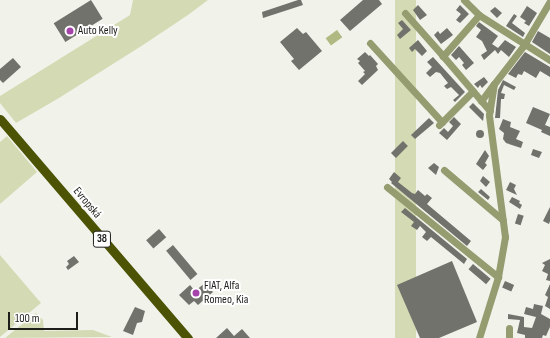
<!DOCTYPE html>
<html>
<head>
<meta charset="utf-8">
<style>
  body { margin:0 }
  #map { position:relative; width:550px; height:338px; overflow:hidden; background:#f1f3eb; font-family:"Sofia Sans Condensed",sans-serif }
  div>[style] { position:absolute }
  .green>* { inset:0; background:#d4dbb4; transform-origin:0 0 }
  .water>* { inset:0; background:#b0b981; transform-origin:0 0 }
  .building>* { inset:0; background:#71726c; transform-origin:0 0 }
  .round { border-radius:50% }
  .minor>* { height:7px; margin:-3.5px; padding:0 3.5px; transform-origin:3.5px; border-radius:3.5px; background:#959c70 }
  .major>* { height:9px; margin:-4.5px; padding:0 4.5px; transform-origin:4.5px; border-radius:4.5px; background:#4c5305 }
  .dots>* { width:11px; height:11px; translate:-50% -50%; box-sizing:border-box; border:2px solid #fff; border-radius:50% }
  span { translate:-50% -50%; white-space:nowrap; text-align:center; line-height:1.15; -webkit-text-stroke:4px #fff; paint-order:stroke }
  .shield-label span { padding:1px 3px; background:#fff; border:1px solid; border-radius:3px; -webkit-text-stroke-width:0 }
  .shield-label { font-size:11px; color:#1d1d1a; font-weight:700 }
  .poi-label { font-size:12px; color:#1d1d1a }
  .left { translate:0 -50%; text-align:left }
  .street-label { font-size:12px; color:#1d1d1a }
  .scale { position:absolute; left:8px; top:312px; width:70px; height:18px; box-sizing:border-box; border:2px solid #1d1d1a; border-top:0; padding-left:5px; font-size:12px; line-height:14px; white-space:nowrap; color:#1d1d1a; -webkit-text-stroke:3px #fff; paint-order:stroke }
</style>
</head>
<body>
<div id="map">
  <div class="green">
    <i style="clip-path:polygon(133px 0,208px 0,188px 15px,143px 45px,59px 98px,16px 123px,0 103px,0 96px,130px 15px)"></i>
    <i style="left:395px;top:0;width:21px;height:369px"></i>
    <i style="clip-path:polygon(7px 136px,37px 172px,0 204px,0 142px)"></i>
    <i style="clip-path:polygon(0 255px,41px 303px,0 337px)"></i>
    <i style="clip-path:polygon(36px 313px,43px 320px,44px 331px,93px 330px,112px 337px,5px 338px)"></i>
  </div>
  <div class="water">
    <i style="left:337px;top:30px;width:9px;height:14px;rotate:54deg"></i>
  </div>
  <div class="building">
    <i style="left:91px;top:0;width:22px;height:44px;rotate:58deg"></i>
    <i style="clip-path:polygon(298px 0,301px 0,303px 5px,263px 18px,262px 12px)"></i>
    <i style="clip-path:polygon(363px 0,379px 0,382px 4px,350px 31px,340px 20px)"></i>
    <i style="clip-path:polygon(418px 5px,427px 15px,420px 20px,413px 10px)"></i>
    <i style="clip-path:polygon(460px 5px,469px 14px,460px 23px,456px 20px,461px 14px,456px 10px)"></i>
    <i style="clip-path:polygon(527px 6px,537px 13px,529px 26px,524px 23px,526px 21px,520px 17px)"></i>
    <i style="clip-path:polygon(495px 7px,502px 13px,497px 18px,490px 11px)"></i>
    <i style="clip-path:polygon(514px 14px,517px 16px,512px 23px,525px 33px,523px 37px,506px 26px)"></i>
    <i style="clip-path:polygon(402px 20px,411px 30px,400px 39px,397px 35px,403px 29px,398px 23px)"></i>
    <i style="clip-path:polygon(479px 22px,498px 36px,492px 44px,498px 48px,505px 40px,516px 47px,509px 57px,501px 50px,498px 54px,495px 50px,484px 60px,481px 55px,487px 51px,482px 41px,476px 37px,481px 30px,476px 26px)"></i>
    <i style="clip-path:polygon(297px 28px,303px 34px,306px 32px,322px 51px,299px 70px,291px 61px,294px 59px,280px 42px)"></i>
    <i style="clip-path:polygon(447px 28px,453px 35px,441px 44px,434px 35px,438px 31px,440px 34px)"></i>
    <i style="clip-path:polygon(538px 31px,550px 38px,550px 54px,532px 42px)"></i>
    <i style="clip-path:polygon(418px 40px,427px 51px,422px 56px,415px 49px,412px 52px,409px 48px)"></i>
    <i style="clip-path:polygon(459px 46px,474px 63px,466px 70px,462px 65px,464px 63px,459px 57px,456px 60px,451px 55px)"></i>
    <i style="clip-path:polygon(365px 52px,369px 56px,370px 55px,378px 64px,376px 66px,378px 70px,362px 85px,358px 81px,365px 74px,363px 72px,365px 71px,358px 63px,360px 61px,357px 59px)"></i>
    <i style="clip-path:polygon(525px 52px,550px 67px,550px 77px,540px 71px,536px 78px,524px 71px,522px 75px,518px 74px,516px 78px,508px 74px)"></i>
    <i style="clip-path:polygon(433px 57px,465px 92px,455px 102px,453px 100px,459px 95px,451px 87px,447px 89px,444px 86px,448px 83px,440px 73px,436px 72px,430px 77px,426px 73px,432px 67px,427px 62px)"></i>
    <i style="clip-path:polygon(13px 58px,21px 67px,3px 83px,0 80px,0 69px)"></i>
    <i style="clip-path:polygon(484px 77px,488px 82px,482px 88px,480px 85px,478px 88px,474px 84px)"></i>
    <i style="clip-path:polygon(503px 80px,516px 87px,514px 90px,504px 85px,501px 93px,505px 94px,504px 99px,501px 99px,500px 118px,495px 118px,498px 90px)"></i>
    <i style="clip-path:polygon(473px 103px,484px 114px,483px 121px,469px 107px)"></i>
    <i style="clip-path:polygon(533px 107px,550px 114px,545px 125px,550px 127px,550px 136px,541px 132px,542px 130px,526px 123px)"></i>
    <i style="clip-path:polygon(454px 117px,461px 124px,447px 140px,439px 133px,444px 128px,448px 132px,453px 126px,449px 122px)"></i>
    <i style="clip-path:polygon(429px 118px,434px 123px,415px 139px,411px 135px)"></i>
    <i style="clip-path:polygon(503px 119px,511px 122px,510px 127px,520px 131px,516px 139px,523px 142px,521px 148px,506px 143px,503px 139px,504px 133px,499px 129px)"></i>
    <i class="round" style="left:476px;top:130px;width:8px;height:8px"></i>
    <i style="left:403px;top:141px;width:7px;height:17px;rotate:45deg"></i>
    <i style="clip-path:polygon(533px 149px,542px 152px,539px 158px,531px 155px)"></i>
    <i style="clip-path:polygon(485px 150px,489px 156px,485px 163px,487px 165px,483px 170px,476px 164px)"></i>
    <i style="clip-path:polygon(434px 163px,439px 167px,436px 175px,428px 168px)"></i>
    <i style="clip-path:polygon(394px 172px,401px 178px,398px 182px,412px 193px,415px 194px,418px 190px,425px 196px,427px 194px,432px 198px,427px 204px,471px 241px,467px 246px,391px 183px,392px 182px,389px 179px)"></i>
    <i style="clip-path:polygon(483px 176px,490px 182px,486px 187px,480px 181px)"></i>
    <i style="clip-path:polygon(510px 182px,516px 185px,514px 189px,517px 195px,506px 190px)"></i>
    <i style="clip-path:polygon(481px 189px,490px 197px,488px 200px,478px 192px)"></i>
    <i style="clip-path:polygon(512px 197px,520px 201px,519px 203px,522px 205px,520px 209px,509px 202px)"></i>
    <i style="clip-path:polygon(550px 207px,550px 221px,549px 224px,543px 221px)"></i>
    <i style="clip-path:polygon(405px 208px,467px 259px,464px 264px,431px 237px,427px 241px,422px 237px,426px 232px,420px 226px,417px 230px,411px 226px,414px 222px,401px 212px)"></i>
    <i style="left:518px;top:214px;width:6px;height:10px;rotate:18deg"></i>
    <i style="left:159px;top:229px;width:11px;height:17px;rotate:49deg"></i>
    <i style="left:173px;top:245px;width:38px;height:9px;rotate:50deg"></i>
    <i style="clip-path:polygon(74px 256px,79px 262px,68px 270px,66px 267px,69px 264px,67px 261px)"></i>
    <i style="clip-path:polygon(550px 259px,550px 281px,546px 280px,548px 274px,542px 271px,545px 265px,542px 263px)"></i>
    <i style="clip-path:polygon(452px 261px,477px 322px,439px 338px,420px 338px,397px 285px)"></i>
    <i style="left:473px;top:264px;width:23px;height:7px;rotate:40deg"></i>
    <i style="left:505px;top:281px;width:10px;height:7px;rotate:24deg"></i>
    <i style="clip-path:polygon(205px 283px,213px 292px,198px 305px,194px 301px,189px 305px,179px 295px,190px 285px,195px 291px)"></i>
    <i style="clip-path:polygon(550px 284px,550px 309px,545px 306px,548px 297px,545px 295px)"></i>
    <i style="clip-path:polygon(534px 304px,543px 306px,541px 314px,550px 319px,550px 327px,546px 336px,543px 335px,542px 338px,525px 338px,525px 335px,517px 333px,520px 320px,508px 319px,508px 314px,524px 317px,524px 327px,532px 328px,536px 317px,524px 314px,526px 307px,533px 309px)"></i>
    <i style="clip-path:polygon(135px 307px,145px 311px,142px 322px,137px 323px,133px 335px,123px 331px)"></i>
    <i style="clip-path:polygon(227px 328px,234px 336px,242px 329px,250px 338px,216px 338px)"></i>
  </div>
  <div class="minor">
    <i style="left:464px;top:0;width:21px;rotate:45deg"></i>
    <i style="left:479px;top:15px;width:84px;rotate:32.4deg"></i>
    <i style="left:405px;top:13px;width:57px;rotate:48.5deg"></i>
    <i style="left:479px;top:15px;width:55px;rotate:131.3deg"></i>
    <i style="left:443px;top:56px;width:72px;rotate:49.5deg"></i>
    <i style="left:370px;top:43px;width:107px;rotate:47.7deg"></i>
    <i style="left:481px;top:101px;width:21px;rotate:-53deg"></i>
    <i style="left:439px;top:125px;width:48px;rotate:-45deg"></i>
    <i style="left:444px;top:170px;width:77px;rotate:40.3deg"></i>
    <i style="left:387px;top:187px;width:143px;rotate:39deg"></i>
    <i style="left:479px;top:338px;width:64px;rotate:-72.7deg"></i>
    <i style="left:498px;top:277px;width:41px;rotate:-80.1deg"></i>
    <i style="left:505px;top:237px;width:123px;rotate:-97.5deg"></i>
    <i style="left:489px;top:115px;width:31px;rotate:-81deg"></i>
    <i style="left:494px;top:84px;width:49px;rotate:-52.4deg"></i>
    <i style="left:524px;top:45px;width:51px;rotate:-59.4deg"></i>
    <i style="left:509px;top:338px;width:10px;rotate:-90deg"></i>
  </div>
  <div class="major">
    <i style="left:0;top:119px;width:289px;rotate:49.4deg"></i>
  </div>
  <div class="dots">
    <i style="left:70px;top:31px;background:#a543aa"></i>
    <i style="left:196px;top:293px;background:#a543aa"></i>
  </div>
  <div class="shield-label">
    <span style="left:102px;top:239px">38</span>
  </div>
  <div class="poi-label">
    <span class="left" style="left:78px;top:31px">Auto Kelly</span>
    <span class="left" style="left:204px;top:293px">FIAT, Alfa<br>Romeo, Kia</span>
  </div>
  <div class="street-label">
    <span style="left:87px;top:203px;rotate:50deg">Evropská</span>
  </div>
  <div class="scale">100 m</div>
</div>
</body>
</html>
